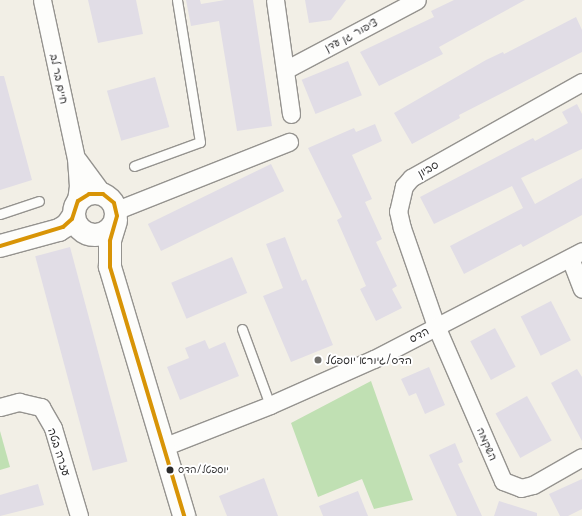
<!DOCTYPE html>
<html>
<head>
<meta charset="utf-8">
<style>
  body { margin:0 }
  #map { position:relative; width:582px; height:516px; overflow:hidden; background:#f2efe6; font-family:Mali,"Playpen Sans Hebrew",sans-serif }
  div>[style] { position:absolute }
  .green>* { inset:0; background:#c0e0b3 }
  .building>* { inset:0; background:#e1dde6; transform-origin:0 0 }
  .roads { filter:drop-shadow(1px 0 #95938f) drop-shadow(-1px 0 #95938f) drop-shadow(0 1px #95938f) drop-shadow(0 -1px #95938f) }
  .lane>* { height:9px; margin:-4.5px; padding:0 4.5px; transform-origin:4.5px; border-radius:4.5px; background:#fdfdfb }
  .street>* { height:17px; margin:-8.5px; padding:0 8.5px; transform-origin:8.5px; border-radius:8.5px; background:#fdfdfb }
  .secondary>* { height:22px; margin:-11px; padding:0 11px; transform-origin:11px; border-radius:11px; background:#fdfdfb }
  .secondary>.ring { margin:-11px; padding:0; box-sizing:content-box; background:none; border:22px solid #fdfdfb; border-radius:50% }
  .bus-1>* { height:4px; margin:-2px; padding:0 2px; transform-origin:2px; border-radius:2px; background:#d89406 }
  .dots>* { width:11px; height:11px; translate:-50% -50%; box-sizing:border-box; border:2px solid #fff; border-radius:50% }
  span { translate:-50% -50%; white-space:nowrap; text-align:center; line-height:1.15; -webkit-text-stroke:4px #fff; paint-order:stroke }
  .bus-label { font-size:10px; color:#2b2b2b }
  .left { translate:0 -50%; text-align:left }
  .street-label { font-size:11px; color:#2b2b2b }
  .poi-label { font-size:11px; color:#2b2b2b }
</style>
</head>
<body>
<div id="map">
  <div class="green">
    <i style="clip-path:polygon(371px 381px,413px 500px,374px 509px,362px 479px,318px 497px,291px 423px)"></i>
    <i style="clip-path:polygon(0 431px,10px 467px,0 470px)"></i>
  </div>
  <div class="building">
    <i style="clip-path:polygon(88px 0,136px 0,143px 34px,98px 43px)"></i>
    <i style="clip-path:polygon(186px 0,200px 0,201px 4px,225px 0,253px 0,272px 126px,237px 131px,219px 21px,191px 26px)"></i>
    <i style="clip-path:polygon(305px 0,346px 0,331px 20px,309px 23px)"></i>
    <i style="clip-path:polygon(454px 0,525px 0,439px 47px,443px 54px,379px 86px,360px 52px,434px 17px,431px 11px)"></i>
    <i style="clip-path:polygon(576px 17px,582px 30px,582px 52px,459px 115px,460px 118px,412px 144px,394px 113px,486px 60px,503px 52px,504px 54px)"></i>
    <i style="left:348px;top:61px;width:37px;height:50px;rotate:68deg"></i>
    <i style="clip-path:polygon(0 76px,4px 76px,32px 180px,0 190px)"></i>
    <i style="left:155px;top:77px;width:52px;height:50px;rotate:74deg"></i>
    <i style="clip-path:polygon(577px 104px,582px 114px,582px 149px,521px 178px,535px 204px,582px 178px,582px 215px,523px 247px,521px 244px,464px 274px,450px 246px,523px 208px,512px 186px,434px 224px,420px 197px,533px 138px,535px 141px,568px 123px,562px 112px)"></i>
    <i style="clip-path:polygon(375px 124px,382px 141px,352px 155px,372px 199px,365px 202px,382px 239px,376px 242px,397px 286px,392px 289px,402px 308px,376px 321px,360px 289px,366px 286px,337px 220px,342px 217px,308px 148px,354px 128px,356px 132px)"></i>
    <i style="left:271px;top:164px;width:30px;height:137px;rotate:64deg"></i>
    <i style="clip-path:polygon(285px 237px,302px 281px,306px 279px,333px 345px,291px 362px,263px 296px,283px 288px,266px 244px)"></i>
    <i style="left:70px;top:247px;width:222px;height:36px;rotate:75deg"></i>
    <i style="left:232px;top:257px;width:39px;height:66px;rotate:67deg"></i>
    <i style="left:551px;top:301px;width:44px;height:34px;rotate:63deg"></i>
    <i style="left:495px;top:328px;width:44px;height:28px;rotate:62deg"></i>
    <i style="clip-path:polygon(205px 340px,209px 349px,225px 342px,239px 376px,180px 400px,167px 367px,189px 358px,185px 348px)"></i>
    <i style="clip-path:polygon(429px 367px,445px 405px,425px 414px,416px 393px,409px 396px,401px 379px)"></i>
    <i style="clip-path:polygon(577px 369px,582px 377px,582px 441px,551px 383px)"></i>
    <i style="left:527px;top:396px;width:51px;height:36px;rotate:61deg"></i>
    <i style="clip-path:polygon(455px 443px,463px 462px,458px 464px,482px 516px,457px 516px,429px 455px)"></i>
    <i style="clip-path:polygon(264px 478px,278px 516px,227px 516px,219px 496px)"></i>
    <i style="clip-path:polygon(582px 479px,582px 509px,568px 516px,560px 516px,549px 494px)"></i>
    <i style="clip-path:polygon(38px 484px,44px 505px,0 516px,0 495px)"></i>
    <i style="clip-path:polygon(358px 491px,368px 516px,323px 516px,319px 506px)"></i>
    <i style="clip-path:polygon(499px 501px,537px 513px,537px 516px,494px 516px)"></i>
  </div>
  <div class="roads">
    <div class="lane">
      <i style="left:134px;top:166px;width:70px;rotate:-20deg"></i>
      <i style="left:200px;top:142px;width:144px;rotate:-99.2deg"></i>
      <i style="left:0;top:214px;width:41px;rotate:-18.4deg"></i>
      <i style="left:242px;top:329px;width:81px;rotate:69.8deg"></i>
    </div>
    <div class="street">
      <i style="left:42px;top:0;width:162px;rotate:77.9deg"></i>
      <i style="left:76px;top:158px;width:28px;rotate:86deg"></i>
      <i style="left:78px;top:186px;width:22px;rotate:98deg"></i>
      <i style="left:275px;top:0;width:115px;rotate:82deg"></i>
      <i style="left:285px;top:70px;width:149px;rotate:-27.9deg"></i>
      <i style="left:582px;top:82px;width:196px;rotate:150.7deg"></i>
      <i style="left:411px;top:178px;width:11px;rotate:131deg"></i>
      <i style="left:404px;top:186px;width:26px;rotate:103deg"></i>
      <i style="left:398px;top:211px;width:17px;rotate:77deg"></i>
      <i style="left:402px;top:228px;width:104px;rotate:70.9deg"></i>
      <i style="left:436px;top:326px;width:169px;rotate:66.6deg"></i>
      <i style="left:503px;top:481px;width:19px;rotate:21deg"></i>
      <i style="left:521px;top:488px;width:12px;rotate:-14deg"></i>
      <i style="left:533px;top:485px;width:56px;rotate:-29.7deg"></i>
      <i style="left:78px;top:160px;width:42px;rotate:53.7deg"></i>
      <i style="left:117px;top:210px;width:185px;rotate:-21.6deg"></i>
      <i style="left:570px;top:258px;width:33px;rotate:69deg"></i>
      <i style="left:0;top:407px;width:20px;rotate:-15deg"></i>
      <i style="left:19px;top:402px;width:23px;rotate:13deg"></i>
      <i style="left:41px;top:407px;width:24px;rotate:60deg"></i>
      <i style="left:53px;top:428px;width:92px;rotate:73.5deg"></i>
      <i style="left:163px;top:447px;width:115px;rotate:-21.4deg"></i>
      <i style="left:270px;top:405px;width:114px;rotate:-23.9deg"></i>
      <i style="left:374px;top:359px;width:234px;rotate:-27.4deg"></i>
    </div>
    <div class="secondary">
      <i class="ring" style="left:74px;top:193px;width:20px;height:20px"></i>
      <i style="left:116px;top:221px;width:21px;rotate:107deg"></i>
      <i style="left:110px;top:241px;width:26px;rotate:90deg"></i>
      <i style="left:110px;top:267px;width:260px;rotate:73.4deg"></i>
      <i style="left:0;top:246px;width:61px;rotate:-15.2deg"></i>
      <i style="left:59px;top:230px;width:9px;rotate:-32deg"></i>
      <i style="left:67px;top:225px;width:12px;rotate:-55deg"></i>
    </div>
  </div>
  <div class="bus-1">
    <i style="left:0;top:246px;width:66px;rotate:-16.8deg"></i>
    <i style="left:63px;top:227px;width:12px;rotate:-42deg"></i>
    <i style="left:72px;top:219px;width:19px;rotate:-72deg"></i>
    <i style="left:78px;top:201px;width:13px;rotate:-32deg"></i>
    <i style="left:89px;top:194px;width:14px"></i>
    <i style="left:103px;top:194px;width:14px;rotate:39deg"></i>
    <i style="left:114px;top:203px;width:13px;rotate:77deg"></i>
    <i style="left:117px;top:216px;width:26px;rotate:106deg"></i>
    <i style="left:110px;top:241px;width:26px;rotate:90deg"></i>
    <i style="left:110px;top:267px;width:260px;rotate:73.4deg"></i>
  </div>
  <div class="dots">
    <i style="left:318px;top:360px;background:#71706c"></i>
    <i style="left:170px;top:470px;background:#2b2b2b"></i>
  </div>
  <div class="bus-label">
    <span class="left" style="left:178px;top:470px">יוספטל/הדס</span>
  </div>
  <div class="street-label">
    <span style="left:351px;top:35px;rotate:-28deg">ציפור גן עדן</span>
    <span style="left:59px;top:79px;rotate:78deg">חיים בר לב</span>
    <span style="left:428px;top:169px;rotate:-30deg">סביון</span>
    <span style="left:419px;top:335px;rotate:-28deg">הדס</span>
    <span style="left:487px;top:444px;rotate:67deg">השקמה</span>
    <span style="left:59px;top:452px;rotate:72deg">עזרה בטה</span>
  </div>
  <div class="poi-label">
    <span class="left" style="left:326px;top:360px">הדס/גיורא יוספטל</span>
  </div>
</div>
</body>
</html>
